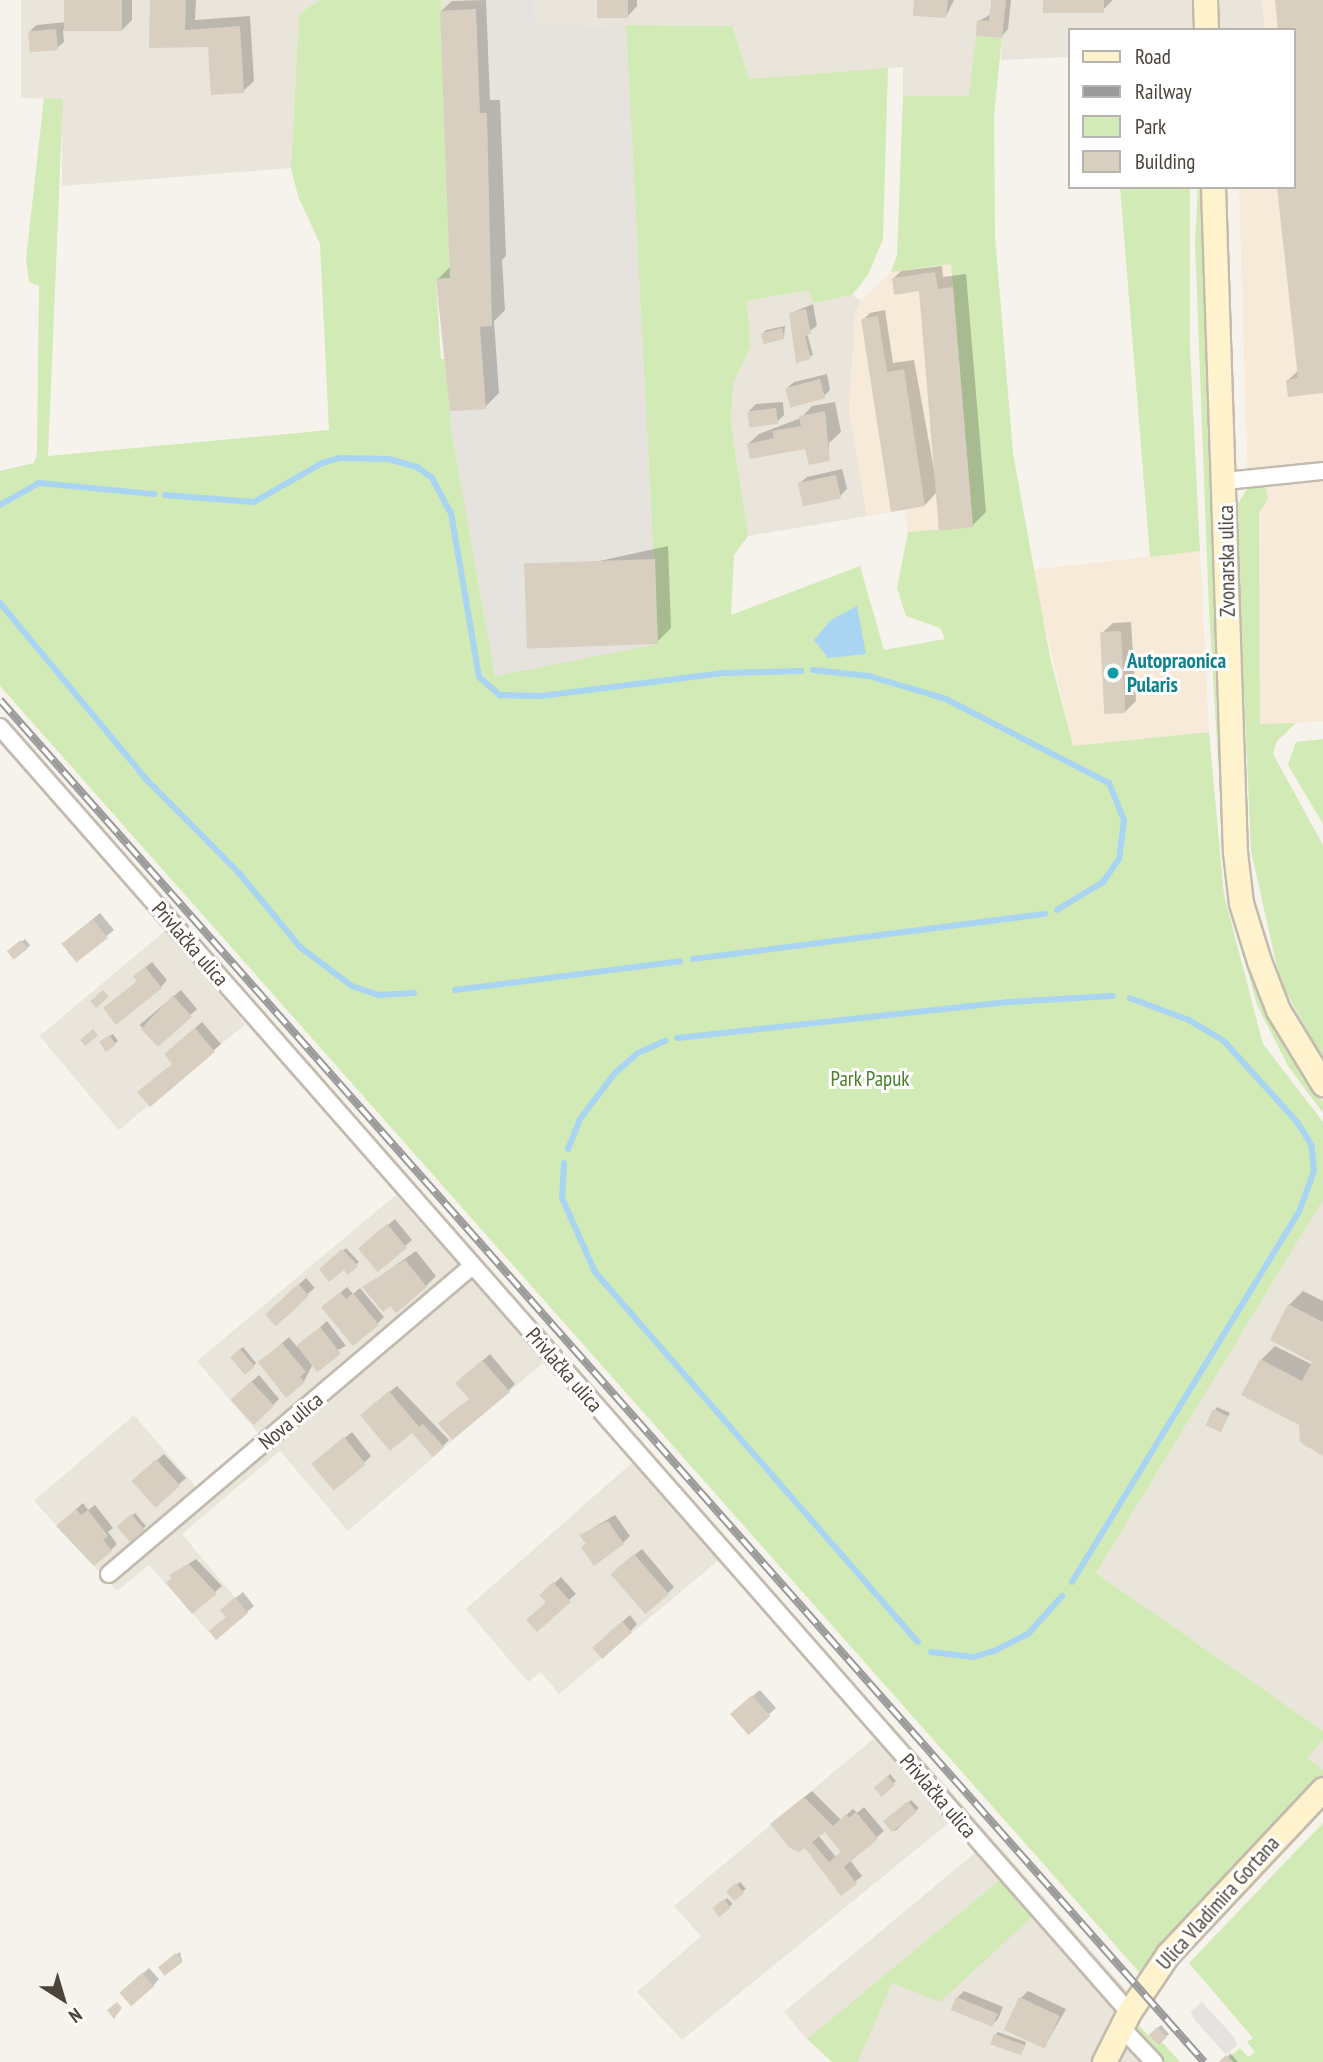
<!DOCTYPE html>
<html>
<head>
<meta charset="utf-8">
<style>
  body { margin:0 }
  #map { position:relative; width:1323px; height:2062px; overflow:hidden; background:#f6f3ec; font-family:"PT Sans Narrow",sans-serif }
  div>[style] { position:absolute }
  .residential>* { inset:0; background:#eae5da; transform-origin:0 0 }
  .commercial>* { inset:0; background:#f7ead8 }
  .industrial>* { inset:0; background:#e6e2dd }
  .green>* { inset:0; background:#d2eab5 }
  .parking>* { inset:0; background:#e5e3e0 }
  .water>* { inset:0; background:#a9d4f2 }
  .shadow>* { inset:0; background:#0003; transform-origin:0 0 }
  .stream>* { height:6px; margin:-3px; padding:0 3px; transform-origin:3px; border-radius:3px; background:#a9d4f2 }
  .building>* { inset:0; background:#d8cfc1; transform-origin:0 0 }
  .roads { filter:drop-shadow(2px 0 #c2bbae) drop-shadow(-2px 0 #c2bbae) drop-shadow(0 2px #c2bbae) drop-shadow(0 -2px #c2bbae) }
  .minor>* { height:16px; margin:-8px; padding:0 8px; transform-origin:8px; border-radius:8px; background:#fff }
  .secondary>* { height:23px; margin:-11.5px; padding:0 11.5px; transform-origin:11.5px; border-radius:11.5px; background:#fff3cd }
  .rail>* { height:8px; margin-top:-4px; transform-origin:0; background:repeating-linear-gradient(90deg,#fff 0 16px,#9a9a9a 0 32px); box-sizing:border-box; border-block:2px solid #9a9a9a }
  .dots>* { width:19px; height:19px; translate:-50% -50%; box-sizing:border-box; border:4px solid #fff; border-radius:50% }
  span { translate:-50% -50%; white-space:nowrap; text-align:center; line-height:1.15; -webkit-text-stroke:6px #fff; paint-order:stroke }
  .street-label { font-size:21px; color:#4b4439 }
  .culture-label { font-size:21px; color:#0d838f; font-weight:700 }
  .left { translate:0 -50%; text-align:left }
  .park-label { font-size:21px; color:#4a7f2a }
  .legend { position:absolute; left:1068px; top:28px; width:228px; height:161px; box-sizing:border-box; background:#fff; border:2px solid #b7b4b0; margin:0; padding:9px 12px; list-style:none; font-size:21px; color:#4b4439 }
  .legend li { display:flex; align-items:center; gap:14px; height:35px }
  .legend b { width:35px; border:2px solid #b7b4b0 }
  .north { position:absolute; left:28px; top:1964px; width:70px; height:70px; -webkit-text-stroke:5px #fff; paint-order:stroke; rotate:143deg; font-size:19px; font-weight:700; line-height:28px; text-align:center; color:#4b4439 }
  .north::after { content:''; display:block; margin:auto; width:24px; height:32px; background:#4b4439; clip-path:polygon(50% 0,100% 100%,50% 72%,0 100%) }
</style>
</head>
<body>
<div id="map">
  <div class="residential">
    <i style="clip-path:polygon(21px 0,320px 0,299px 15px,291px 168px,62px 186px,62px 99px,21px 98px)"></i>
    <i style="clip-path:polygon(441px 0,485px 0,485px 8px,440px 11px)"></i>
    <i style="clip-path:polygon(534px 0,1262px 0,1265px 29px,1069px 30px,1069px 57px,1001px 60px,1002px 38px,976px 36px,970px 97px,903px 96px,903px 67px,748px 79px,732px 26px,535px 24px)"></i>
    <i style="clip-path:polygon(809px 290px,814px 303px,852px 295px,861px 301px,855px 315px,849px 411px,867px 516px,748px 536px,731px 423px,733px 383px,751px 347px,747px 301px)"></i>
    <i style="left:166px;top:930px;width:123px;height:165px;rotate:50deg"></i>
    <i style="clip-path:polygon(396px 1195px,545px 1361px,348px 1531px,280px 1451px,182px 1534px,248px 1613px,216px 1640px,149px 1565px,117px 1591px,34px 1501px,134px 1415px,203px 1495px,266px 1442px,197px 1361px)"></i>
    <i style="clip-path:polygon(1323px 1200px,1323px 1731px,1096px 1573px)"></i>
    <i style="clip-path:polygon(634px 1461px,720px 1559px,559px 1694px,541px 1672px,528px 1682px,466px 1609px)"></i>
    <i style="clip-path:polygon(891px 1724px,1142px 2008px,1132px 2027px,1164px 2062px,858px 2062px,892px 1982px,1033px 1916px,1001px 1879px,807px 2039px,784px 2012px,977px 1851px,950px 1822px,682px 2040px,637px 1992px,701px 1936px,674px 1906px)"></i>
    <i style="clip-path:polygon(1323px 1740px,1323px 1770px,1307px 1758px)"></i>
  </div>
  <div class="commercial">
    <i style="clip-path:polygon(1262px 0,1323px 0,1323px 721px,1260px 725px,1259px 512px,1268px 499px,1265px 483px,1248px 487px,1239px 187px,1293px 187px,1293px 30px,1257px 30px,1265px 28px)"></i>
    <i style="clip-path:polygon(951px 264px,973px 527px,908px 532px,905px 510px,867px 516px,849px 411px,855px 315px,861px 301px,891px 272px)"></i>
    <i style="clip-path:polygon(1200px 551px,1209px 732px,1073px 747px,1032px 570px)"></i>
  </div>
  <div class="industrial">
    <i style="clip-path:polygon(485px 0,534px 0,535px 24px,626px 25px,658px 644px,495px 676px,451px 428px,436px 279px,450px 278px,440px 11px,485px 8px)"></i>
  </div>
  <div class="green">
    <i style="clip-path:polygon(320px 0,441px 0,450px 278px,436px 280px,441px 359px,446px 359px,451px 428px,495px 676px,658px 644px,626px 25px,732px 26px,749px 79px,888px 68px,883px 239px,868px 275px,852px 295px,813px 303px,809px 290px,747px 301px,751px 347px,733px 383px,731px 423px,748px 536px,734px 555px,731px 615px,860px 566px,884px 650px,945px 639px,940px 628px,906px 616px,897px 588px,908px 532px,973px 527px,951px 264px,891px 272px,897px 255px,903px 96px,969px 96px,976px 36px,1002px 38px,994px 115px,995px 236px,1013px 453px,1050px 657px,1073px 746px,1209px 732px,1224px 895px,1263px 1044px,1323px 1122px,1323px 1200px,1096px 1573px,1323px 1731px,1323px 1740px,1307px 1758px,1323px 1770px,1323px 1779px,1140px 1973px,0 686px,0 471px,34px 463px,37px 453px,39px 286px,29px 282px,26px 259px,44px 98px,63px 99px,48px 456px,329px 430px,320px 244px,298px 196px,291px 168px,299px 14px)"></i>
    <i style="clip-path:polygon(1120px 187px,1190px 187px,1190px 348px,1200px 551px,1150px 557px)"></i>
    <i style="clip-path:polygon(1198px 187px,1203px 187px,1228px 846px,1308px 1080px,1323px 1102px,1323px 1113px,1288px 1066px,1257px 1005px,1226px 890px,1209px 611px,1195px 242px)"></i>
    <i style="clip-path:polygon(1265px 483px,1268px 499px,1259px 513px,1260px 724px,1296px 723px,1277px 741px,1273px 754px,1323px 845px,1323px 1061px,1280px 980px,1251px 851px,1236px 507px,1248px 487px)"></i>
    <i style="clip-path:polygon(1323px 739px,1323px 824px,1288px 765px,1296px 742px)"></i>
    <i style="clip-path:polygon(1323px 1823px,1323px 2062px,1233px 2062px,1229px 2057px,1240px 2048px,1248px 2057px,1255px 2052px,1247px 2042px,1253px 2038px,1189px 1963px)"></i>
    <i style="clip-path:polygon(1001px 1879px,1033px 1916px,940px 2002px,892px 1983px,858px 2062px,832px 2062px,807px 2039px)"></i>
    <i style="clip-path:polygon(1135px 2021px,1158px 2046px,1162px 2042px,1180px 2062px,1164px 2062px,1132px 2027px)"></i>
  </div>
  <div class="parking">
    <i style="clip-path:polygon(1202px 2002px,1235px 2038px,1237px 2045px,1226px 2055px,1193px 2018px,1191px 2011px)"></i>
  </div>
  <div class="water">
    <i style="clip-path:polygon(857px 606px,866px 654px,828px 658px,814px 640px,831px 620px)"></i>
  </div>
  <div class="shadow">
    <i style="clip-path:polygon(66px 0,132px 0,132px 20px,121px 31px,63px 30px,64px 42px,57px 48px,30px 31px,37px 25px,66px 22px)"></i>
    <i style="clip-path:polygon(151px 0,196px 0,195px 20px,250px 16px,254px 81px,243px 91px,209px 46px,151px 46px)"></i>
    <i style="clip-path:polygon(486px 0,490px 100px,500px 100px,506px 256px,502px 260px,505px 310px,494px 321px,499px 393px,485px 407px,437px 280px,451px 266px,441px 11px,452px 1px)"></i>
    <i style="clip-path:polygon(599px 0,637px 0,637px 6px,627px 17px)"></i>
    <i style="clip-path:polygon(917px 0,954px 0,946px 16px)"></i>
    <i style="clip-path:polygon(993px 0,1011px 0,1008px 29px,1002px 36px,979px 21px,991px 14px)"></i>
    <i style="clip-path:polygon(1044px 0,1113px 0,1103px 10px)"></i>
    <i style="clip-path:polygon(1276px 0,1323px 0,1323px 391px,1288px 380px,1299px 370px,1293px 30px)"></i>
    <i style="clip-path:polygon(942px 266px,943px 277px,966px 274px,986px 512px,972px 526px,937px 492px,925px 505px,863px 320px,870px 313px,885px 310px,893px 363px,914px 360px,937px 486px,920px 289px,894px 278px,901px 271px)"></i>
    <i style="clip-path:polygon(813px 304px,817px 326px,807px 333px,813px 355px,797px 361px,791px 313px)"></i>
    <i style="clip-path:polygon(785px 326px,784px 337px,763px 333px,766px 330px)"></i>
    <i style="clip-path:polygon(827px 374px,830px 390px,824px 396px,787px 388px,794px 382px)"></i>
    <i style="clip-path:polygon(783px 402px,784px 415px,777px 422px,749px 411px,756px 404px)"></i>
    <i style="clip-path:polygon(835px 402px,841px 432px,829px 443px,829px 459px,811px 446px,748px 444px,759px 434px,801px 418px,812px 406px)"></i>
    <i style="clip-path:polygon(842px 469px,847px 489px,840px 496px,800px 483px,807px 477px)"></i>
    <i style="clip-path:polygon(668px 546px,671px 628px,657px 642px,529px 587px,544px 573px)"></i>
    <i style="clip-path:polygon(1131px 622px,1136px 701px,1125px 712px,1102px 633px,1113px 623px)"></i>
    <i style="clip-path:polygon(100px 913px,114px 930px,78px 960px,71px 937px)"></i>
    <i style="left:25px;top:939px;width:8px;height:20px;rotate:50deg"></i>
    <i style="clip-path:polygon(152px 962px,167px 980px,161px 987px,138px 981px,142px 970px)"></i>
    <i style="left:181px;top:990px;width:25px;height:54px;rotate:50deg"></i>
    <i style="clip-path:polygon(202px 1022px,221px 1044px,150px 1105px,174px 1063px,173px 1047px)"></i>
    <i style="clip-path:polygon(113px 1034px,118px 1041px,106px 1050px,104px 1040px)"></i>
    <i style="clip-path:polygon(395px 1219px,412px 1240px,377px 1270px,367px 1243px)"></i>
    <i style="clip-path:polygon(346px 1248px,359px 1262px,348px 1272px,344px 1267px,321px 1269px)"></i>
    <i style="clip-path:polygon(416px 1251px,436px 1276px,426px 1286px,390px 1304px,365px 1287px)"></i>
    <i style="left:306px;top:1278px;width:13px;height:53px;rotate:48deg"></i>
    <i style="clip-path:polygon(347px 1287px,353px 1294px,360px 1288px,384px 1317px,377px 1324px,330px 1301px)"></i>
    <i style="clip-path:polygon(1303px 1291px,1323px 1301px,1323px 1453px,1306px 1446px,1300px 1437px,1301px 1424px,1261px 1360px,1275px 1346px,1313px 1365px,1289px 1305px)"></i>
    <i style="clip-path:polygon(327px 1321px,346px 1346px,314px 1362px,304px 1381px,267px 1356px,289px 1337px,297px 1347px)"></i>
    <i style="left:243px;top:1347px;width:21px;height:14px;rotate:51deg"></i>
    <i style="clip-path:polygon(490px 1354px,515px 1384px,508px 1391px,471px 1399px,464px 1377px)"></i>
    <i style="clip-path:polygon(259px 1375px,279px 1399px,273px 1405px,239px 1393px)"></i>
    <i style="clip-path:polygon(397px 1386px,449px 1440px,443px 1446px,369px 1408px)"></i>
    <i style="clip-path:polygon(1217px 1407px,1230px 1413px,1223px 1427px,1215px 1410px)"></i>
    <i style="clip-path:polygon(352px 1432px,371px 1456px,365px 1462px,321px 1457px)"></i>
    <i style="clip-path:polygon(164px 1454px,186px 1478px,156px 1505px,141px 1474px)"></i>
    <i style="clip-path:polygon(83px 1503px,88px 1510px,95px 1505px,113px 1528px,108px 1532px,117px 1544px,111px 1550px,65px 1519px)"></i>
    <i style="left:135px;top:1513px;width:17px;height:21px;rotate:50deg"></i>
    <i style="clip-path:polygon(615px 1515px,630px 1536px,623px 1543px,587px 1544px,581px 1535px)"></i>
    <i style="clip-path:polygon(642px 1549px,674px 1587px,668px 1593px,619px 1567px)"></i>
    <i style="clip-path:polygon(196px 1559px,222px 1586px,192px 1612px,171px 1575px)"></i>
    <i style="clip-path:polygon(561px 1577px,576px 1594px,569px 1600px,542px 1595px)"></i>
    <i style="clip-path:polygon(243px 1592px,254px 1606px,247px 1612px,228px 1616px,229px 1603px)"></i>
    <i style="clip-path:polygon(630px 1615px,637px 1624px,631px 1631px,601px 1641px)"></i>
    <i style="clip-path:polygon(760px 1690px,776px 1708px,748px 1733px,739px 1707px)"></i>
    <i style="clip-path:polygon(890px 1774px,896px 1781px,881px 1795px,876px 1788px)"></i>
    <i style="clip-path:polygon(evenodd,812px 1791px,841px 1820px,853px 1809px,857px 1813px,864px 1807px,884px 1831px,850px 1860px,862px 1876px,841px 1894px,791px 1808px,812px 1791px,825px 1830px,843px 1851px,836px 1857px,818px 1835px,825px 1830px)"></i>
    <i style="left:911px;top:1800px;width:11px;height:33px;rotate:45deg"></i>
    <i style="left:740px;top:1882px;width:9px;height:15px;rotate:49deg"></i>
    <i style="left:727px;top:1898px;width:8px;height:16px;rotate:45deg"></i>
    <i style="clip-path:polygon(180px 1952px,182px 1961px,163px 1964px)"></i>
    <i style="clip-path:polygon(149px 1968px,159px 1979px,153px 1986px,128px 1986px)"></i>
    <i style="clip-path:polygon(964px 1991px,1003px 2007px,998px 2019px,992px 2025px,957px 1998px)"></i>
    <i style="clip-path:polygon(1028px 1991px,1066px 2009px,1045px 2046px,1021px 1998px)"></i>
    <i style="left:1161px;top:2025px;width:12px;height:14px;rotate:48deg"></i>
    <i style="clip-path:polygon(998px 2032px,1026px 2042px,1023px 2051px,1020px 2054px,995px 2035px)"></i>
    <i style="clip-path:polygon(1230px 2053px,1238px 2062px,1224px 2062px)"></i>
  </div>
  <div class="stream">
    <i style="left:165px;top:495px;width:89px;rotate:4.5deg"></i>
    <i style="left:254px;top:502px;width:78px;rotate:-29.8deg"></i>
    <i style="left:322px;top:463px;width:19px;rotate:-16deg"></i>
    <i style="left:340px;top:458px;width:49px;rotate:1.2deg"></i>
    <i style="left:389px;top:459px;width:29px;rotate:16deg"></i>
    <i style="left:417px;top:467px;width:19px;rotate:36deg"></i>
    <i style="left:432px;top:478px;width:40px;rotate:62deg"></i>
    <i style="left:451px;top:513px;width:166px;rotate:80.3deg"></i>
    <i style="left:479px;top:677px;width:28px;rotate:41deg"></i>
    <i style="left:500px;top:695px;width:41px;rotate:1.4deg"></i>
    <i style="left:541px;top:696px;width:182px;rotate:-7.2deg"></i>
    <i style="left:722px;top:673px;width:79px;rotate:-1.5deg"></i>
    <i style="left:0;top:505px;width:45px;rotate:-29.4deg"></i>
    <i style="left:39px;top:483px;width:116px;rotate:5.5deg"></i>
    <i style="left:0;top:603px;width:230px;rotate:50.3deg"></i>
    <i style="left:147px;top:780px;width:132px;rotate:45.3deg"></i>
    <i style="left:240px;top:874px;width:94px;rotate:50.6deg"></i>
    <i style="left:300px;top:947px;width:65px;rotate:36.9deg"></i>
    <i style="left:352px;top:986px;width:28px;rotate:19deg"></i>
    <i style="left:378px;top:995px;width:36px;rotate:-3deg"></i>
    <i style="left:813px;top:670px;width:56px;rotate:6.1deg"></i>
    <i style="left:869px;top:676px;width:80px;rotate:16.6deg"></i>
    <i style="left:946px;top:699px;width:183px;rotate:27.3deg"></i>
    <i style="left:1109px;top:783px;width:40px;rotate:68deg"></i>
    <i style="left:1124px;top:820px;width:39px;rotate:97deg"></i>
    <i style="left:1119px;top:859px;width:28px;rotate:125deg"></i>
    <i style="left:1103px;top:882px;width:54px;rotate:148.7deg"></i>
    <i style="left:693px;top:959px;width:355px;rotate:-7.3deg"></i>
    <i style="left:455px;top:990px;width:227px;rotate:-7.3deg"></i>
    <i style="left:677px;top:1038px;width:333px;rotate:-6.2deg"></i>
    <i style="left:1008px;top:1002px;width:105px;rotate:-3.3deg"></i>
    <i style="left:568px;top:1149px;width:32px;rotate:-68deg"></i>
    <i style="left:580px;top:1119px;width:58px;rotate:-52.7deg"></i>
    <i style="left:615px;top:1073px;width:30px;rotate:-41deg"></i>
    <i style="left:638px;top:1053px;width:30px;rotate:-24deg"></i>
    <i style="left:564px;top:1163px;width:35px;rotate:93deg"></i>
    <i style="left:562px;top:1198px;width:81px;rotate:66deg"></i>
    <i style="left:595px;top:1272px;width:491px;rotate:48.9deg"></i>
    <i style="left:1072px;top:1582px;width:434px;rotate:-58.5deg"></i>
    <i style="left:1299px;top:1212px;width:44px;rotate:-69.9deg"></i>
    <i style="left:1314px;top:1171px;width:27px;rotate:-96deg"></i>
    <i style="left:1311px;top:1144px;width:25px;rotate:-122deg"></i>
    <i style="left:1298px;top:1123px;width:110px;rotate:-132.1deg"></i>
    <i style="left:1224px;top:1041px;width:41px;rotate:-149deg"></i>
    <i style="left:1189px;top:1020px;width:63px;rotate:-159.6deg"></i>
    <i style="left:931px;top:1652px;width:43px;rotate:6.6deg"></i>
    <i style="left:974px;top:1657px;width:21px;rotate:-17deg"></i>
    <i style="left:994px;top:1651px;width:38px;rotate:-27deg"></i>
    <i style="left:1028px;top:1634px;width:51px;rotate:-48.2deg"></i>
  </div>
  <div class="building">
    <i style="left:64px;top:0;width:58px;height:31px"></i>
    <i style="clip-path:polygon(150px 0,186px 0,185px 30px,240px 26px,244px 93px,211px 95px,208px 47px,149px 48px)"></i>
    <i style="left:597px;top:0;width:31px;height:18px"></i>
    <i style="clip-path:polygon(914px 0,948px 0,946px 18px,913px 16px)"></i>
    <i style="clip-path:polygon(991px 0,1006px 0,1002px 38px,976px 36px,977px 20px,989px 21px)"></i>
    <i style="left:1043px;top:0;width:61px;height:13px"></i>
    <i style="clip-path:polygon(1275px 0,1323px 0,1323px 393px,1288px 397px,1286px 380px,1298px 378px,1277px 187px,1293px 187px,1293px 30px,1278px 30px)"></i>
    <i style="clip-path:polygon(476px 9px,480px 113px,487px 113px,492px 326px,480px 327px,486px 409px,450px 411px,436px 279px,450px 278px,440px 11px)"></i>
    <i style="left:56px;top:29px;width:21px;height:28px;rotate:85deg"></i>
    <i style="clip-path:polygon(935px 272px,938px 289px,953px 287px,973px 527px,939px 531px,919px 291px,894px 295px,892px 278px)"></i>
    <i style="clip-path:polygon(806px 309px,811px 334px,805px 336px,811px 359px,796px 363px,789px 313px)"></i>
    <i style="clip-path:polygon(878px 316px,887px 372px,904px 369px,925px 506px,891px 512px,861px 319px)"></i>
    <i style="left:782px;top:328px;width:11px;height:22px;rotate:75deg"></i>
    <i style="left:820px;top:379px;width:20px;height:36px;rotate:75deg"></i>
    <i style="left:776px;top:408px;width:16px;height:29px;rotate:83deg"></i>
    <i style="clip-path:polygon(825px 411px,830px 461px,809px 465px,805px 449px,750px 459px,747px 444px,774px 438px,772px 431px,801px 426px,799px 416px)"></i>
    <i style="left:836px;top:475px;width:24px;height:39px;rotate:78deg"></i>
    <i style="left:655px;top:559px;width:85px;height:131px;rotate:88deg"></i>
    <i style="left:1121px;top:631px;width:82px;height:21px;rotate:87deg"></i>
    <i style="left:93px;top:919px;width:24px;height:40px;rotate:52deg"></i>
    <i style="left:21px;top:940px;width:11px;height:18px;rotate:52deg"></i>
    <i style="clip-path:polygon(145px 967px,162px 988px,116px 1025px,103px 1008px,137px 981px,133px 976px)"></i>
    <i style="left:103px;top:990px;width:9px;height:17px;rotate:49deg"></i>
    <i style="clip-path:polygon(173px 995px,192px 1017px,158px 1047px,141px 1029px)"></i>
    <i style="clip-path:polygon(195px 1028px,215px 1052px,150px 1107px,137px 1092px,172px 1064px,164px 1054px)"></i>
    <i style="left:93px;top:1029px;width:8px;height:17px;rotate:50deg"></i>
    <i style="left:109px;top:1035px;width:12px;height:12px;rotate:55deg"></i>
    <i style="left:387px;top:1224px;width:31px;height:38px;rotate:50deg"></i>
    <i style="clip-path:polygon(342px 1249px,358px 1266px,348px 1275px,344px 1270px,329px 1282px,319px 1269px)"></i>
    <i style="clip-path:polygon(405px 1260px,427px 1287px,396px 1313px,390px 1306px,383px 1312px,362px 1287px)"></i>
    <i style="left:298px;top:1284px;width:16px;height:45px;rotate:47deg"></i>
    <i style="clip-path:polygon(340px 1292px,346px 1299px,353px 1293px,379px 1325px,353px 1346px,321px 1307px)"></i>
    <i style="clip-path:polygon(1288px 1304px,1323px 1322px,1323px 1456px,1300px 1442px,1299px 1425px,1241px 1395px,1260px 1359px,1302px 1381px,1312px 1362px,1270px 1340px)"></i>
    <i style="left:320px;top:1327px;width:34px;height:30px;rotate:52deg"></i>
    <i style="clip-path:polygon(282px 1343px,306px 1372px,300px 1377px,305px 1382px,286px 1398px,258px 1362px)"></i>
    <i style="left:240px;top:1349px;width:23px;height:13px;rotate:50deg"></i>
    <i style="clip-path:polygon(482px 1360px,510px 1392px,452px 1440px,438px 1423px,469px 1399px,455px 1383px)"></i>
    <i style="left:251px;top:1381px;width:34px;height:28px;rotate:47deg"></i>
    <i style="clip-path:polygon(389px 1391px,419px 1427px,423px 1424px,444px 1447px,433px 1457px,412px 1433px,390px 1451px,360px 1415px)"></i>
    <i style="left:1213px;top:1409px;width:17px;height:18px;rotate:25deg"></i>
    <i style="left:344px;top:1437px;width:35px;height:42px;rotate:51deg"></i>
    <i style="left:156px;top:1459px;width:36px;height:33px;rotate:48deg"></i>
    <i style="clip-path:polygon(76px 1509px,81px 1515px,88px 1510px,108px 1536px,103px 1540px,112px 1551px,94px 1566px,56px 1526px)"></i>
    <i style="left:131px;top:1514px;width:21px;height:19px;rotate:49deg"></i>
    <i style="clip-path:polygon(608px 1521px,624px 1544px,594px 1566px,581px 1547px,586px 1544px,579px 1535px)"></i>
    <i style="left:634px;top:1554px;width:53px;height:31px;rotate:49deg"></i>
    <i style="clip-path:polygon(189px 1564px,217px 1594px,192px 1614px,166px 1583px,172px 1578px,169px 1575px)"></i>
    <i style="clip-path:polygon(553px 1582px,571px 1602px,537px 1632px,526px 1620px,546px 1602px,539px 1595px)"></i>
    <i style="clip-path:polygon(235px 1597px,248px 1613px,216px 1640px,209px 1631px,226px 1617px,220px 1610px)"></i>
    <i style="left:622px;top:1621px;width:15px;height:40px;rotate:48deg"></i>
    <i style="left:752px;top:1695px;width:28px;height:29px;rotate:49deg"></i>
    <i style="left:887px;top:1776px;width:12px;height:18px;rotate:48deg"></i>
    <i style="clip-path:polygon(evenodd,804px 1797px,833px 1826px,846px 1814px,849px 1818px,856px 1812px,878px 1839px,844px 1867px,857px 1884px,841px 1896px,805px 1848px,799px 1852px,790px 1848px,770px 1824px,804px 1797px,825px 1832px,841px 1852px,829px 1862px,812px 1842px,825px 1832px)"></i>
    <i style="left:908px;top:1801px;width:14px;height:32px;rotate:51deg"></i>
    <i style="left:736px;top:1883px;width:13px;height:13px;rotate:51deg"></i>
    <i style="left:724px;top:1899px;width:11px;height:15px;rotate:52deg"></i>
    <i style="left:176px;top:1953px;width:11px;height:23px;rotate:52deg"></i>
    <i style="left:142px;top:1973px;width:18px;height:30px;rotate:49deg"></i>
    <i style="left:956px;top:1997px;width:45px;height:14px;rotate:22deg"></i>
    <i style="left:1019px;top:1997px;width:45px;height:36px;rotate:25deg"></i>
    <i style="clip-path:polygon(117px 2002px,122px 2008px,114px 2019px,107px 2010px)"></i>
    <i style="left:1157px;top:2027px;width:14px;height:12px;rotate:45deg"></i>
    <i style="left:994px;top:2034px;width:33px;height:11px;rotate:20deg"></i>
    <i style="clip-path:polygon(1226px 2055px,1233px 2062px,1219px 2062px)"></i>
  </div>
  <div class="roads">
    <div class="minor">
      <i style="left:1226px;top:481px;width:98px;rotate:-5.9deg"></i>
      <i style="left:0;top:727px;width:1711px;rotate:48.7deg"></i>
      <i style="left:109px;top:1574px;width:476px;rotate:-40.3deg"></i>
      <i style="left:1120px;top:2026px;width:50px;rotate:46.6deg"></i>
    </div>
    <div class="secondary">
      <i style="left:1205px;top:0;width:30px;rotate:88deg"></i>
      <i style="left:1213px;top:187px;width:665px;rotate:88.11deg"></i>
      <i style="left:1235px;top:852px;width:51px;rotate:83.3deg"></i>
      <i style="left:1241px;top:903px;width:61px;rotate:72.8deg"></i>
      <i style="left:1259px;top:961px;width:53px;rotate:68.8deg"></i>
      <i style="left:1278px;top:1010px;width:87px;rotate:58.7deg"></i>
      <i style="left:1104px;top:2062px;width:56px;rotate:-63.4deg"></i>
      <i style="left:1129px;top:2012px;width:70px;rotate:-56.1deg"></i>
      <i style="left:1168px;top:1954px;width:226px;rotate:-46.8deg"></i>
    </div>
  </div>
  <div class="rail">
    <i style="left:0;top:700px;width:1818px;rotate:48.52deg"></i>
  </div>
  <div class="dots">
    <i style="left:1113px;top:673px;background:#0f9aa8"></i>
  </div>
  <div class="street-label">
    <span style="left:1227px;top:561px;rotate:-91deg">Zvonarska ulica</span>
    <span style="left:190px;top:944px;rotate:49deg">Privlačka ulica</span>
    <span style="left:564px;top:1370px;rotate:49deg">Privlačka ulica</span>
    <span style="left:291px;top:1421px;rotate:-40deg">Nova ulica</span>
    <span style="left:938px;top:1796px;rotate:49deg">Privlačka ulica</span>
    <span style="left:1218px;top:1903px;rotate:-48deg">Ulica Vladimira Gortana</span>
  </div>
  <div class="culture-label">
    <span class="left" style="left:1127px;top:673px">Autopraonica<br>Pularis</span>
  </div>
  <div class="park-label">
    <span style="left:870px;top:1079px">Park Papuk</span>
  </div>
  <ul class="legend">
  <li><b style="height:9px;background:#fff3cd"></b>Road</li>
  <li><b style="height:9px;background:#9a9a9a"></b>Railway</li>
  <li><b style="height:19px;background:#d2eab5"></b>Park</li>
  <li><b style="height:19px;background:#d8cfc1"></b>Building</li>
  </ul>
  <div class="north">N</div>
</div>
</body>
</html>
